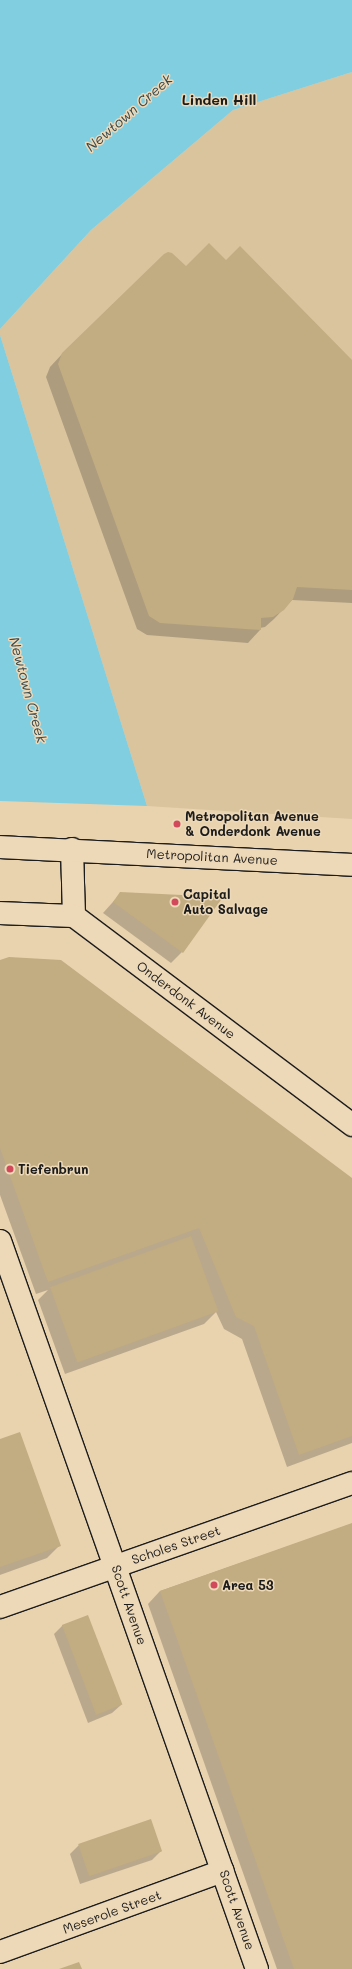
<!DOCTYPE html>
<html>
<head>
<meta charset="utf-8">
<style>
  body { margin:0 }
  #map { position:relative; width:352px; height:1969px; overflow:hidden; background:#e9d3af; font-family:Mali,sans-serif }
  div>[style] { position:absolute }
  .built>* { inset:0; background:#d9c49e }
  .water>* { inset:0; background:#81cee0 }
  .shadow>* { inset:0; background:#0003 }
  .building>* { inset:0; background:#c2ac81; transform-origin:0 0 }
  .roads { filter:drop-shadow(1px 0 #1c1c1c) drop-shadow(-1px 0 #1c1c1c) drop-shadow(0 1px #1c1c1c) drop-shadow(0 -1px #1c1c1c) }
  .minor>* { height:22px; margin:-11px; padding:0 11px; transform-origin:11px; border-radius:11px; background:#edd8b7 }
  .secondary>* { height:22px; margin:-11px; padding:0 11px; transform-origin:11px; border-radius:11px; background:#edd8b7 }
  .dots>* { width:11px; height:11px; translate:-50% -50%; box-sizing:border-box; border:2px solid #edd8b7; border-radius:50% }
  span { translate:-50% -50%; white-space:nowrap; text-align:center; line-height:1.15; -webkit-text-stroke:3px #edd8b7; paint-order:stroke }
  .poi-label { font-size:13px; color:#1c1c1c; font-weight:700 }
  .left { translate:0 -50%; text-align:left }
  .street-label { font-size:13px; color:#1c1c1c }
  .neighbourhood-label { font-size:14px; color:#1c1c1c; font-weight:700 }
  .water-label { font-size:14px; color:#35484d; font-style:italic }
</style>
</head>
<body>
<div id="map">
  <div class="built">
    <i style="clip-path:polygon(352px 72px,352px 819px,147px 806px,0 335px,0 329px,91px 230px,233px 110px)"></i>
  </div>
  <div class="water">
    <i style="clip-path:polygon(0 0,352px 0,352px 72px,233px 110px,91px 230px,0 329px)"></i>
    <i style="clip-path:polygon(0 335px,147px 806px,0 801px)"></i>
  </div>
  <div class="shadow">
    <i style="clip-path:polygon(226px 262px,352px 362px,352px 603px,292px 600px,274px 619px,265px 627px,260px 628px,260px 630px,248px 643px,147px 635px,137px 629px,46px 377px,50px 367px,63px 353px,186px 268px)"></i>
    <i style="clip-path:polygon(121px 893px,182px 952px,171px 963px,103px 913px)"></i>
    <i style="clip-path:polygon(0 961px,352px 1179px,352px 1443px,287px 1467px,242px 1339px,224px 1329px,216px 1312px,204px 1324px,65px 1374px,38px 1300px,48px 1290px,36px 1294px,0 1195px)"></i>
    <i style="clip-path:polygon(0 1440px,60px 1545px,47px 1558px,0 1575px)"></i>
    <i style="clip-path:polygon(352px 1524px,352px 1969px,277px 1969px,148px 1604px,160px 1591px)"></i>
    <i style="clip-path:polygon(63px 1625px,121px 1705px,112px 1713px,88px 1723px,54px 1634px)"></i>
    <i style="clip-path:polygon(79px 1845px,161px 1851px,152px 1860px,80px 1884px,70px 1854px)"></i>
  </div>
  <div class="building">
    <i style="clip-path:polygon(209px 243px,226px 260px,240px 246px,352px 360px,352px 590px,297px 587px,293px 599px,284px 610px,273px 617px,261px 618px,261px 630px,160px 623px,149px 616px,58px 364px,62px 353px,164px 254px,168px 252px,172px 253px,186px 266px)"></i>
    <i style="clip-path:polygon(120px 892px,223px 897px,183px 953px,113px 902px)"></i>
    <i style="clip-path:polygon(9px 957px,61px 960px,352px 1178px,352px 1436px,299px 1455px,254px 1326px,236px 1317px,199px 1228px,48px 1282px,0 1148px,0 960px)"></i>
    <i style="left:191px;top:1236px;width:80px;height:150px;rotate:70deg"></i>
    <i style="clip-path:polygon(20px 1432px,61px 1546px,0 1567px,0 1439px)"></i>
    <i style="clip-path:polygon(352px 1523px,352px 1969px,294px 1969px,160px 1591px)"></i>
    <i style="left:88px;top:1615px;width:96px;height:28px;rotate:69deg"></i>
    <i style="left:151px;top:1819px;width:34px;height:77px;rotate:71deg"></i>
    <i style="clip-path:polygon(79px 1962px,82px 1969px,59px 1969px)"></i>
  </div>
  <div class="roads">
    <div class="minor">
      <i style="left:72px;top:849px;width:67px;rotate:88.3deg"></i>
      <i style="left:74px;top:916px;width:348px;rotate:36.9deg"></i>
      <i style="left:0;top:1241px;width:772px;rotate:70.56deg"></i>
      <i style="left:0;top:1607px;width:373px;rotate:-19.4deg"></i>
      <i style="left:0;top:1952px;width:237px;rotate:-20deg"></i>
    </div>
    <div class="secondary">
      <i style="left:0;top:847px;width:352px;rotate:2.9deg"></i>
      <i style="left:0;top:913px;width:74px;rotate:2.3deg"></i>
    </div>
  </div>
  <div class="dots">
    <i style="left:177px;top:824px;background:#d1495b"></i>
    <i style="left:175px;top:902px;background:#d1495b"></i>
    <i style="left:10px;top:1169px;background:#d1495b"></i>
    <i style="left:214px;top:1585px;background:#d1495b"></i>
  </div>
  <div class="poi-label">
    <span class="left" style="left:185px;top:824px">Metropolitan Avenue<br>&amp; Onderdonk Avenue</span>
    <span class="left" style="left:183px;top:902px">Capital<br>Auto Salvage</span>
    <span class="left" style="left:18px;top:1169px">Tiefenbrun</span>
    <span class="left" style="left:222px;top:1585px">Area 53</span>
  </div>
  <div class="street-label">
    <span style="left:212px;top:857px;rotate:3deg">Metropolitan Avenue</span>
    <span style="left:186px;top:1000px;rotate:37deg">Onderdonk Avenue</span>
    <span style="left:176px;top:1545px;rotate:-19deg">Scholes Street</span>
    <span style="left:129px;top:1605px;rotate:71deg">Scott Avenue</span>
    <span style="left:237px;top:1910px;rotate:71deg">Scott Avenue</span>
    <span style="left:112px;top:1912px;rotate:-20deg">Meserole Street</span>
  </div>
  <div class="neighbourhood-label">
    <span style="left:219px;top:100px">Linden Hill</span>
  </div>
  <div class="water-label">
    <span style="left:129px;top:113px;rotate:-41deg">Newtown Creek</span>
    <span style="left:28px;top:690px;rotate:75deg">Newtown Creek</span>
  </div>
</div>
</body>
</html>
